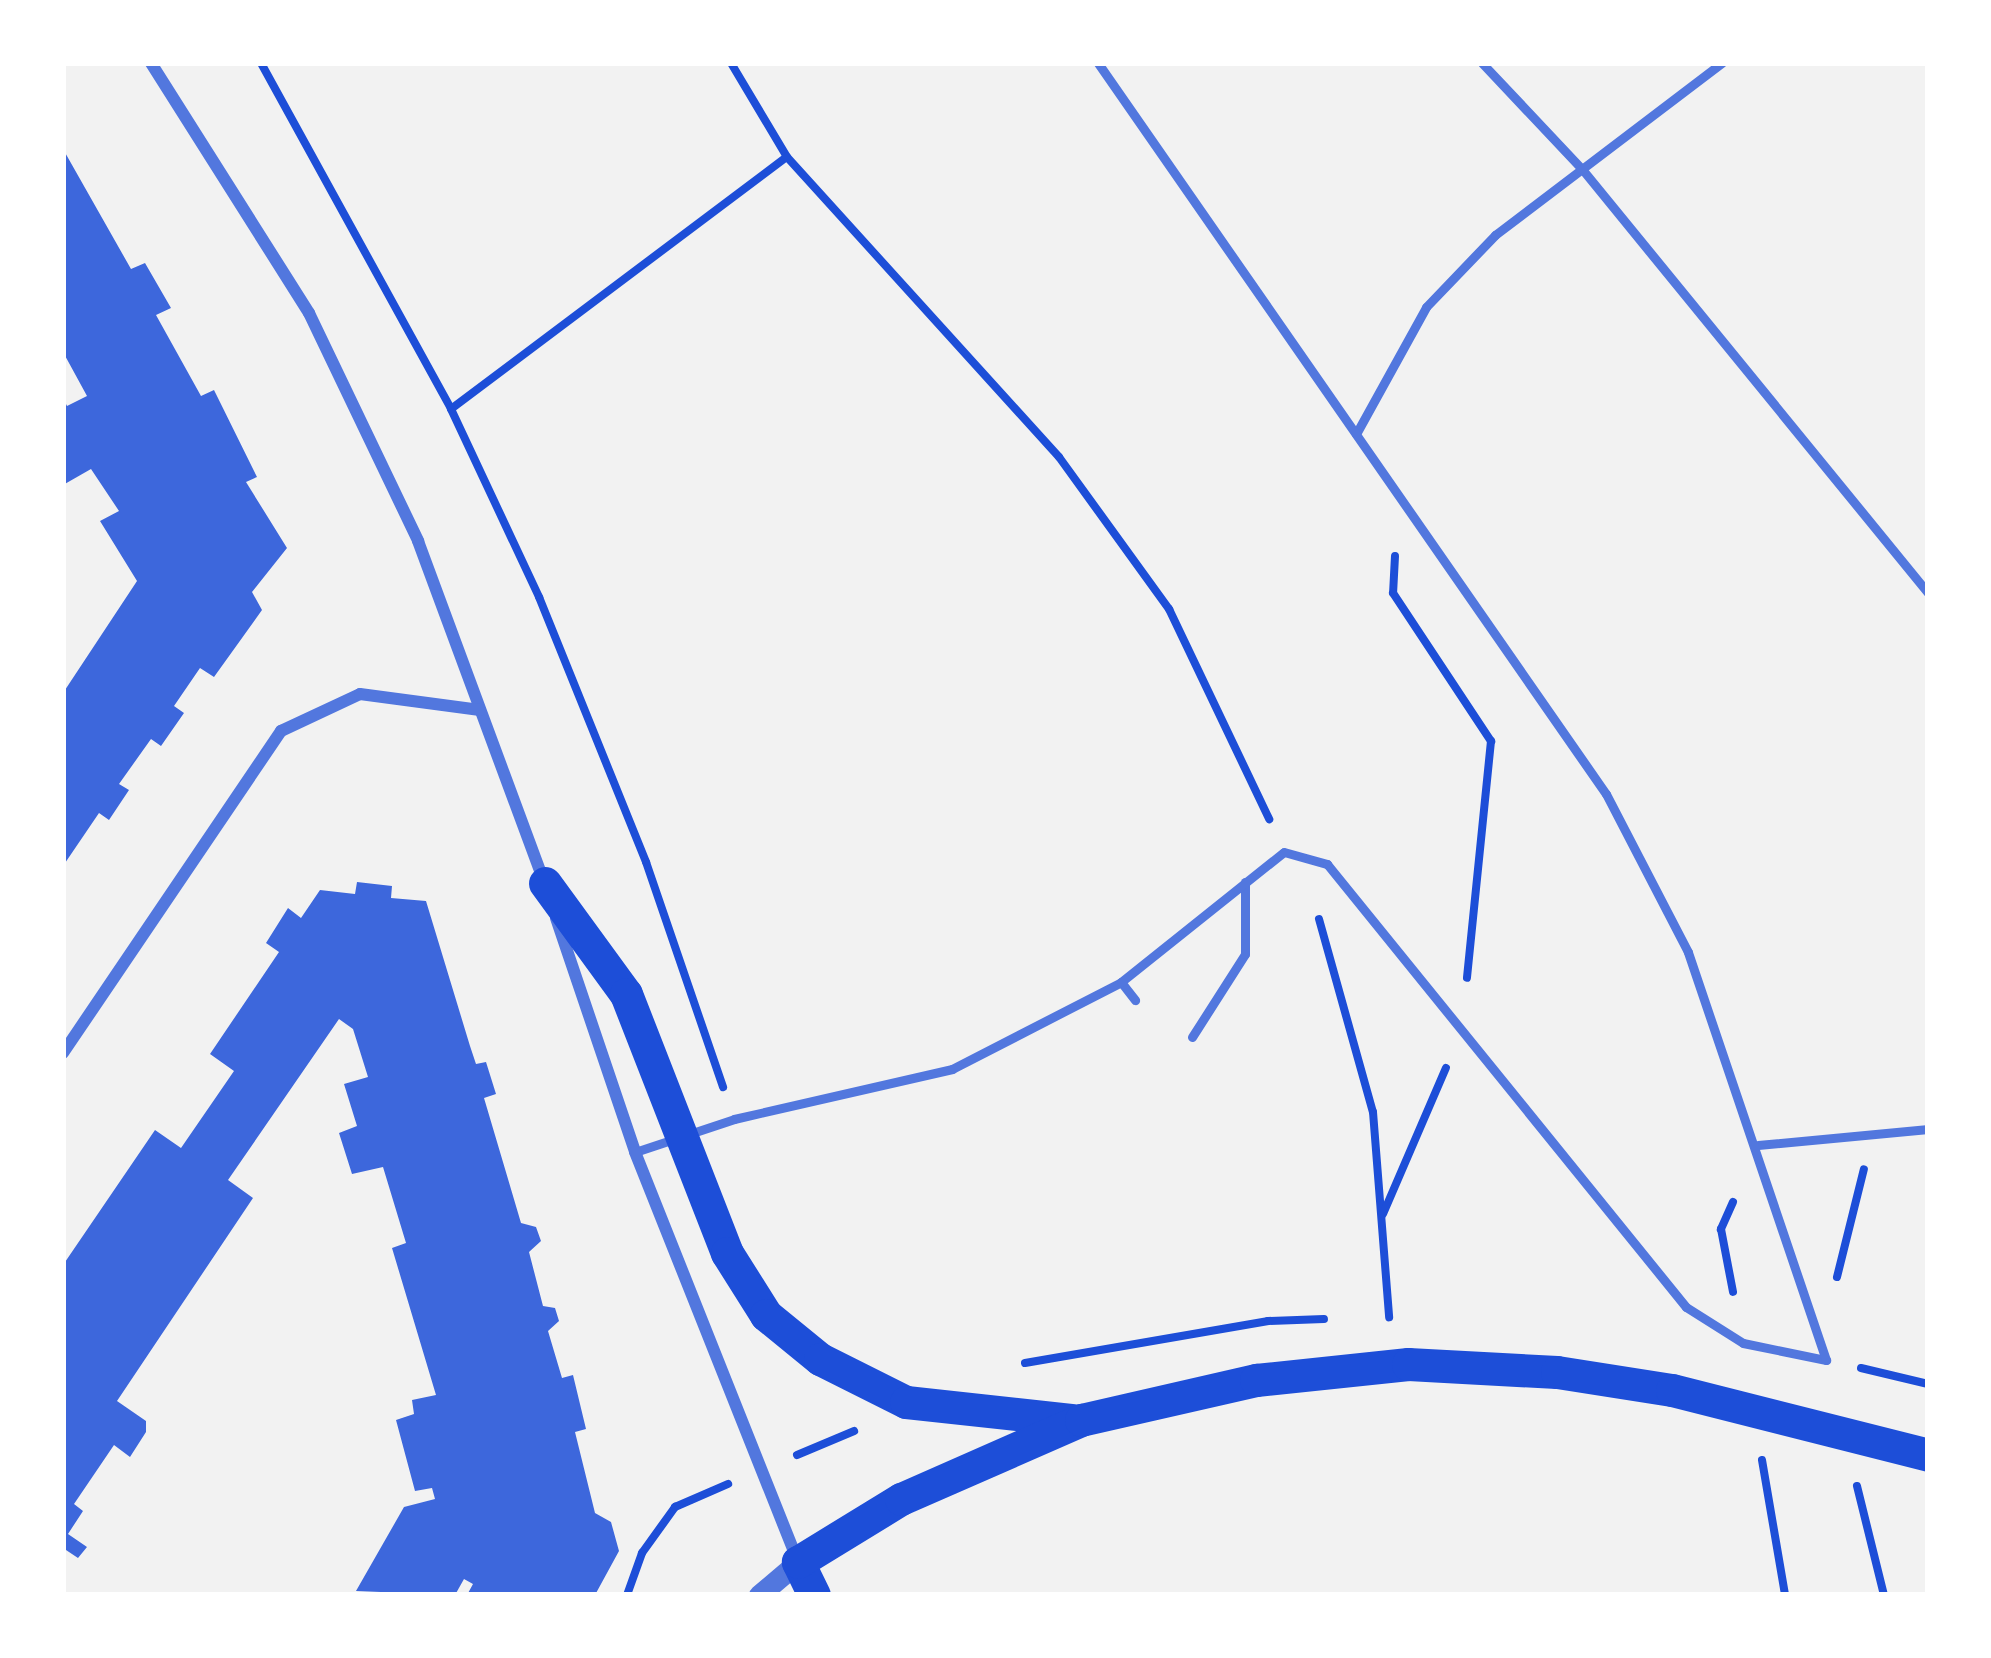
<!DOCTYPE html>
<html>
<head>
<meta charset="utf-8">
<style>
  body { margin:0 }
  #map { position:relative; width:1991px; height:1658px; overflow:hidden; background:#f2f2f2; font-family:"Alegreya Sans",sans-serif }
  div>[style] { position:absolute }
  .building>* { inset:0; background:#3d67dc }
  .path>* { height:8px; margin:-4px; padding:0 4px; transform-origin:4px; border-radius:4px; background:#1d4ed8 }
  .service>* { height:9px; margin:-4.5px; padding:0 4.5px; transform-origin:4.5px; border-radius:4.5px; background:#5277de }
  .minor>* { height:12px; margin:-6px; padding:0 6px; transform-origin:6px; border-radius:6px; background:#5277de }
  .tertiary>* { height:21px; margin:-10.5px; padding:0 10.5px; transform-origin:10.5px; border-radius:10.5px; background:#5277de }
  .trunk>* { height:33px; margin:-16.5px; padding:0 16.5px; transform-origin:16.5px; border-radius:16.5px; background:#1d4ed8 }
  span { translate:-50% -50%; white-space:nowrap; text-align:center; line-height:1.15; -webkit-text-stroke:12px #fff; paint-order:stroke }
  .frame { position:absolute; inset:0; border:66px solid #fff; pointer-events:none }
</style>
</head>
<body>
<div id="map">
  <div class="building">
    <i style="clip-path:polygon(63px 149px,131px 269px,145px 263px,171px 308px,156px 315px,201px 396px,214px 390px,257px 477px,246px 482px,287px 548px,252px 592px,262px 610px,214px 677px,200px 668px,174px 706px,184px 713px,161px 746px,151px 739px,119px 784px,129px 790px,109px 820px,99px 813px,63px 866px,63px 693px,137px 581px,100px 521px,119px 511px,91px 469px,63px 485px,63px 398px,67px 406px,87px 396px,63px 352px)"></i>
    <i style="clip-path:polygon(357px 882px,392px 886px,391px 898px,426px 901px,470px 1046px,476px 1064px,486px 1062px,496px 1094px,484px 1098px,521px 1223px,536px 1227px,541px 1241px,529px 1252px,543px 1306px,555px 1308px,559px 1321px,548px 1331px,562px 1378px,573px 1375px,586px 1429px,575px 1432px,595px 1513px,611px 1522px,619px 1551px,595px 1595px,467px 1595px,473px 1584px,464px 1579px,455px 1595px,356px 1591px,404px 1507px,435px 1499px,432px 1488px,415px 1491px,396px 1420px,414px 1414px,412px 1400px,436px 1395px,392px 1248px,406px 1243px,383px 1167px,352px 1174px,339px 1133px,357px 1126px,344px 1084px,368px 1077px,353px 1029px,339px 1019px,228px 1180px,253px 1198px,117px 1401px,146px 1421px,146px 1432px,130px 1457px,114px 1445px,74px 1504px,83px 1511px,68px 1534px,87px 1547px,78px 1558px,63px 1548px,63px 1265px,155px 1130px,181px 1148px,234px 1071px,210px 1054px,279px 952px,266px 943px,288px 908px,301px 918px,320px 890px,355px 894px)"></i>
  </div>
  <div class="path">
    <i style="left:261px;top:63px;width:395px;rotate:61.2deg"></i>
    <i style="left:451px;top:409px;width:208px;rotate:64.9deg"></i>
    <i style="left:539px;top:597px;width:286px;rotate:68deg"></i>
    <i style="left:646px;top:862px;width:238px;rotate:71.1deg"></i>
    <i style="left:731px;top:63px;width:109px;rotate:59.2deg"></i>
    <i style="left:787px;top:157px;width:405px;rotate:47.8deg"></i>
    <i style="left:1059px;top:457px;width:188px;rotate:54.1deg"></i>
    <i style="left:1169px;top:609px;width:233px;rotate:64.5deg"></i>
    <i style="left:451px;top:409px;width:420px;rotate:-36.9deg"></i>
    <i style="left:1395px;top:556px;width:37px;rotate:93deg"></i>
    <i style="left:1393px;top:593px;width:178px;rotate:56.5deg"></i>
    <i style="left:1491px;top:741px;width:238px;rotate:95.8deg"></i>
    <i style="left:1319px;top:919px;width:200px;rotate:74.4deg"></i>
    <i style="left:1373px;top:1112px;width:206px;rotate:85.5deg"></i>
    <i style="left:1733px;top:1202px;width:30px;rotate:114deg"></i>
    <i style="left:1721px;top:1229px;width:64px;rotate:79.2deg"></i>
    <i style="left:1383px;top:1214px;width:159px;rotate:-66.7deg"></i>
    <i style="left:1837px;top:1277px;width:111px;rotate:-76deg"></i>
    <i style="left:1025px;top:1363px;width:247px;rotate:-9.8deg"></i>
    <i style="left:1268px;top:1321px;width:56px;rotate:-2deg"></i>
    <i style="left:1861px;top:1368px;width:69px;rotate:13.4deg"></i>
    <i style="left:797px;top:1455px;width:62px;rotate:-22.8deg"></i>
    <i style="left:1762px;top:1460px;width:137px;rotate:80.3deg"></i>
    <i style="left:1857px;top:1486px;width:112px;rotate:76.1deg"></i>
    <i style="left:627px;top:1595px;width:45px;rotate:-70.3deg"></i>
    <i style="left:642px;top:1553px;width:57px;rotate:-54.3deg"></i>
    <i style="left:675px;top:1507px;width:58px;rotate:-23.5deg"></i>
  </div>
  <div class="service">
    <i style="left:1482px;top:63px;width:146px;rotate:46.7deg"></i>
    <i style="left:1582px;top:169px;width:547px;rotate:50.78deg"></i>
    <i style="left:1356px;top:434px;width:145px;rotate:-61.1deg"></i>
    <i style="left:1426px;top:307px;width:100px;rotate:-46.2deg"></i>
    <i style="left:1495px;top:235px;width:285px;rotate:-37.2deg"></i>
    <i style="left:1121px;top:982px;width:23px;rotate:52deg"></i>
    <i style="left:1192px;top:1037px;width:98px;rotate:-57.4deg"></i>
    <i style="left:1245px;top:954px;width:72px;rotate:-90deg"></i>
    <i style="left:1758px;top:1145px;width:171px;rotate:-5.4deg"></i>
    <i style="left:635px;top:1152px;width:104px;rotate:-18.4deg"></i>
    <i style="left:734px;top:1119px;width:224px;rotate:-12.9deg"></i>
    <i style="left:952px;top:1069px;width:190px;rotate:-27.2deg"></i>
    <i style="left:1121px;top:982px;width:208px;rotate:-38.6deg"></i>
    <i style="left:1284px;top:852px;width:45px;rotate:15.6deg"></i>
    <i style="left:1327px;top:864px;width:570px;rotate:50.98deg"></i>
    <i style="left:1686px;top:1307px;width:67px;rotate:32.3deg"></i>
    <i style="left:1743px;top:1343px;width:85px;rotate:11.6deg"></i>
    <i style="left:1826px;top:1360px;width:431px;rotate:-108.7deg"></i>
    <i style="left:1688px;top:952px;width:178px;rotate:-117.4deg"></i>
    <i style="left:1606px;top:794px;width:890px;rotate:-124.8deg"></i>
  </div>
  <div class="minor">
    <i style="left:151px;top:63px;width:296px;rotate:57.7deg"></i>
    <i style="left:309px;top:313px;width:253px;rotate:64.4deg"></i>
    <i style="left:418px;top:541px;width:364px;rotate:69.7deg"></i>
    <i style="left:556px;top:918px;width:247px;rotate:71.3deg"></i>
    <i style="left:635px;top:1152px;width:440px;rotate:68.3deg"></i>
    <i style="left:63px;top:1053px;width:389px;rotate:-55.9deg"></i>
    <i style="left:281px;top:731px;width:87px;rotate:-25.1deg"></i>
    <i style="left:360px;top:694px;width:121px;rotate:7.6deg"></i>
  </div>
  <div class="tertiary">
    <i style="left:759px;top:1595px;width:51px;rotate:-40.2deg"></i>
  </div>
  <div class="trunk">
    <i style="left:545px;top:883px;width:137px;rotate:53.9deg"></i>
    <i style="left:626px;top:994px;width:278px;rotate:68.7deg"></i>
    <i style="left:727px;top:1253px;width:73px;rotate:57.8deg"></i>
    <i style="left:766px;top:1315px;width:70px;rotate:39.2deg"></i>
    <i style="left:820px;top:1359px;width:96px;rotate:26.6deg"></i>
    <i style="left:906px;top:1402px;width:168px;rotate:6.2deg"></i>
    <i style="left:814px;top:1595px;width:37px;rotate:-116deg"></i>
    <i style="left:798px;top:1562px;width:121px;rotate:-31.5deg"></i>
    <i style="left:901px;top:1499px;width:197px;rotate:-23.7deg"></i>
    <i style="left:1081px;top:1420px;width:180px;rotate:-12.9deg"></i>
    <i style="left:1256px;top:1380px;width:153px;rotate:-6deg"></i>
    <i style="left:1408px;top:1364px;width:149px;rotate:3.1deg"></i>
    <i style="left:1557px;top:1372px;width:116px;rotate:8.9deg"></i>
    <i style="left:1672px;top:1390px;width:264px;rotate:14.2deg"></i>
  </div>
  <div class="frame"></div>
</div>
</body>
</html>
